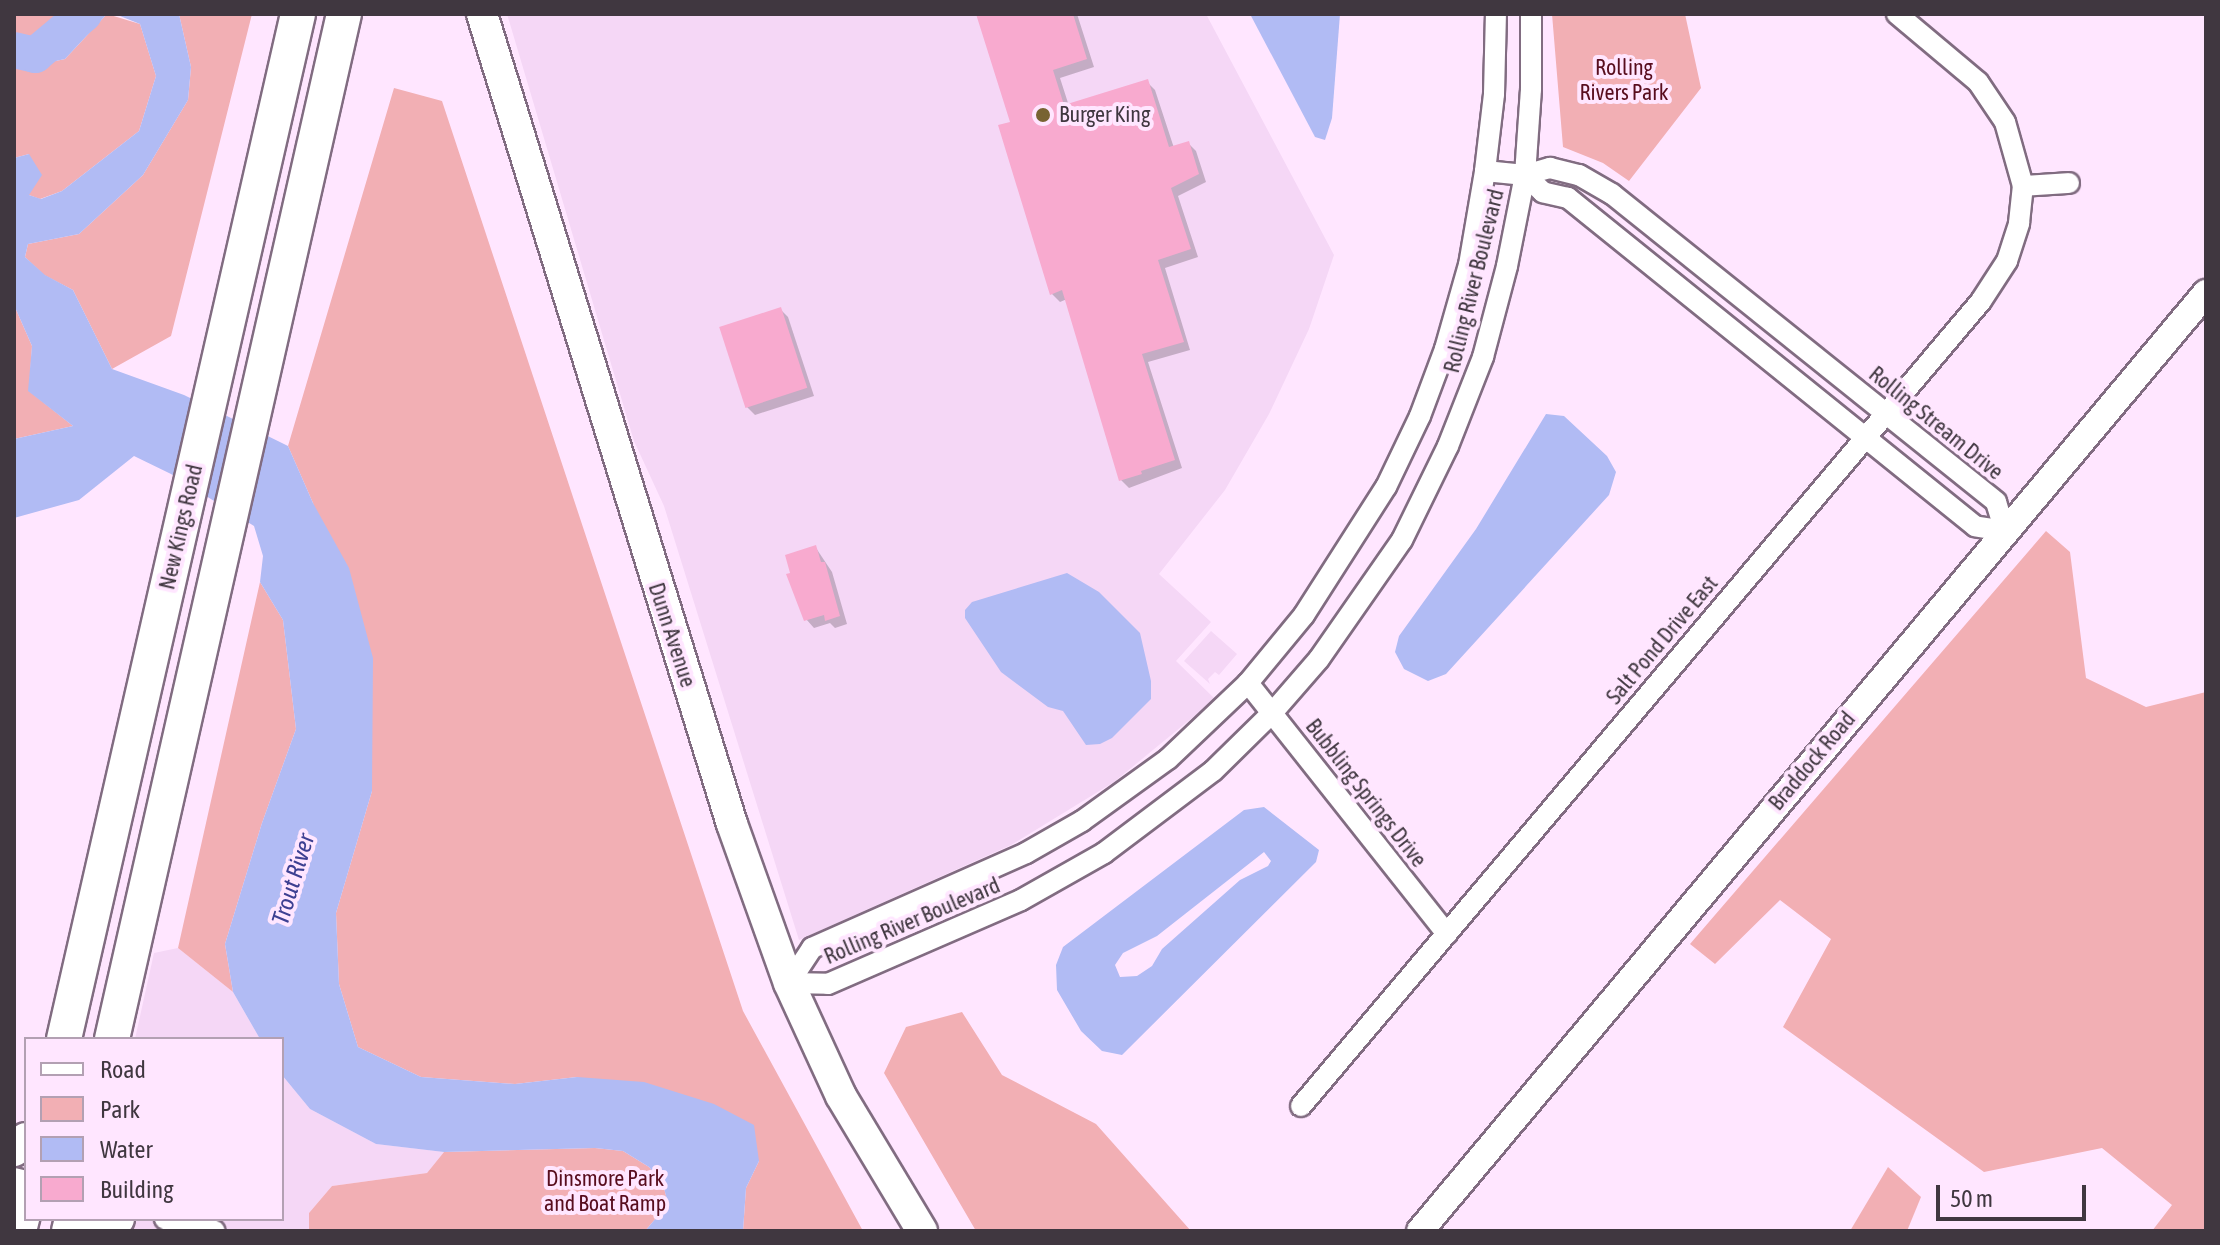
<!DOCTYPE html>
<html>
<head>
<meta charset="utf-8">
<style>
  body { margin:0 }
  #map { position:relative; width:2220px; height:1245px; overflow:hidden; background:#ffe6ff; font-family:"Asap Condensed",sans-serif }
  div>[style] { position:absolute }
  .built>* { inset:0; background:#f5d7f6 }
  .green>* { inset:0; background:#f2afb4 }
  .water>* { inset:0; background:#b1bbf4 }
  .shadow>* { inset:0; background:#0003 }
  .river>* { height:36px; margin:-18px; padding:0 18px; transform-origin:18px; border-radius:18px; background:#b1bbf4 }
  .building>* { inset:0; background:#f8aacf; transform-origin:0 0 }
  .roads { filter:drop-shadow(2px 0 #816c81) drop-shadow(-2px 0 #816c81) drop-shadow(0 2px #816c81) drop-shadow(0 -2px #816c81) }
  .minor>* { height:20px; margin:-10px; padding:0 10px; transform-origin:10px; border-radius:10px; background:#fff }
  .tertiary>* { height:26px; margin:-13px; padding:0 13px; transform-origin:13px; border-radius:13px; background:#fff }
  .secondary>* { height:30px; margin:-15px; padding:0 15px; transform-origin:15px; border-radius:15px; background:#fff }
  .trunk>* { height:34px; margin:-17px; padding:0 17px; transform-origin:17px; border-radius:17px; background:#fff }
  .dots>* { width:22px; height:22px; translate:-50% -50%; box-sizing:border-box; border:4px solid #ffe6ff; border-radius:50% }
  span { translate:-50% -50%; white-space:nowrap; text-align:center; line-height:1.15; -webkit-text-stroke:8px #ffe6ff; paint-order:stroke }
  .park-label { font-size:22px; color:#580d1e }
  .poi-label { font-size:22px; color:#403740 }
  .left { translate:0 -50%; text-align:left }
  .street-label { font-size:22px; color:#403740 }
  .water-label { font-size:24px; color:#3d4092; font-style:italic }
  .frame { position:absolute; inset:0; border:16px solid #403740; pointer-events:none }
  .legend { position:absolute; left:24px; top:1037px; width:260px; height:184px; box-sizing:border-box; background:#ffe6ff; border:2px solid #b3a0b3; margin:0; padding:10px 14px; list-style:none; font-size:24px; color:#403740 }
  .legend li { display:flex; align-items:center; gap:16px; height:40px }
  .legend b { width:40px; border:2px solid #b3a0b3 }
  .scale { position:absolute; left:1936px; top:1185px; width:150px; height:36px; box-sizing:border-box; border:4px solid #403740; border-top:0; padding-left:10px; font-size:24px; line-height:28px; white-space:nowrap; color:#403740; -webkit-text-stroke:6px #ffe6ff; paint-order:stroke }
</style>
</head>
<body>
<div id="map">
  <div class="built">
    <i style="clip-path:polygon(507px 14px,1206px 14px,1334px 255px,1309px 329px,1269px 414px,1225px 490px,1159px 574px,1211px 622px,1176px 661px,1215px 699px,1114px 782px,1011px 845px,799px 940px,664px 506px,634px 441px)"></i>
    <i style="clip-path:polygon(1211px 631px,1237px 654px,1219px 675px,1215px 672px,1208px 679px,1210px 684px,1184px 661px)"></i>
    <i style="clip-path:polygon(178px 948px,233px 992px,260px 1039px,135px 1039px,154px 953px)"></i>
    <i style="clip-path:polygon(282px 1075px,310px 1109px,376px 1144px,444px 1152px,427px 1173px,332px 1186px,309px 1213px,309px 1231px,131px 1231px,133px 1219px,282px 1219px)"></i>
  </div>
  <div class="green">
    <i style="clip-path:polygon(14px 14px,61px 14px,35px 40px,37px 65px,65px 59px,107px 14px,140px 24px,156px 76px,139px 131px,62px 191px,40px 199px,29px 195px,29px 154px,14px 158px)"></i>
    <i style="clip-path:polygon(179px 14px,252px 14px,171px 336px,112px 369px,73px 290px,44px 275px,25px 257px,28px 244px,79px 234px,143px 175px,188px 100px,191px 67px)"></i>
    <i style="clip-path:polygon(1552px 14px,1685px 14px,1701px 88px,1629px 181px,1603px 163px,1563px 147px)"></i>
    <i style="clip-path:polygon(394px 88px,442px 101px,743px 1011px,863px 1231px,743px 1231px,746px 1188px,759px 1161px,577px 1077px,515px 1084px,421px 1077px,358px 1047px,339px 984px,336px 913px,372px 791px,313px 503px,288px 446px)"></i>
    <i style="clip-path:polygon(14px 305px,32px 346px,29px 391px,73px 426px,14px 439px)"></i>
    <i style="clip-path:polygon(2046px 531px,2070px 552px,2086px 678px,2146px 707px,2206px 692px,2206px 1231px,2152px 1231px,2172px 1205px,2102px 1148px,1984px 1172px,1783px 1027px,1831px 939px,1780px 900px,1715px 964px,1690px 944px)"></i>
    <i style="clip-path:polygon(260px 582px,283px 620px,296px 729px,262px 823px,225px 944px,233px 992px,178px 948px)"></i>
    <i style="clip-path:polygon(962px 1012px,1002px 1075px,1096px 1124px,1191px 1231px,976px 1231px,884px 1073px,906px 1027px)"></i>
    <i style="clip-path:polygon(595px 1148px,623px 1151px,649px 1167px,663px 1184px,668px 1204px,645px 1231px,309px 1231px,309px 1213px,332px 1186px,427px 1173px,444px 1152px)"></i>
    <i style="clip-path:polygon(1888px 1167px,1921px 1197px,1907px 1231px,1850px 1231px)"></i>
  </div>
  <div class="water">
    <i style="clip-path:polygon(61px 14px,107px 14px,65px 59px,37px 65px,35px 40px)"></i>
    <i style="clip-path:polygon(115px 14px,179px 14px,191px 67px,188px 100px,143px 175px,79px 234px,28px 244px,25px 257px,45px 275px,73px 290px,112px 369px,184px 395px,288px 446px,313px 503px,349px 568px,373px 658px,372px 791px,336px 913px,339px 984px,358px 1047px,421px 1077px,515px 1084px,577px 1077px,644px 1082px,714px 1104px,754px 1125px,759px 1161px,746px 1188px,743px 1231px,645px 1231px,668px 1204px,663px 1184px,649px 1167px,623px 1151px,595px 1148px,444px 1152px,376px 1144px,310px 1109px,282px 1075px,282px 1039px,260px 1039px,233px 992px,225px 944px,262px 823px,296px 729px,283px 620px,260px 582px,263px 556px,254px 526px,171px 474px,134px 456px,79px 500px,14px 518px,14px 439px,73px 426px,28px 391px,32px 346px,14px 305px,14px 158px,29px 154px,42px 175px,29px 195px,41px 199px,62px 191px,139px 131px,156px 76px,140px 24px)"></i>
    <i style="clip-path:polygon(1250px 14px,1340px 14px,1332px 118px,1325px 140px,1315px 137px)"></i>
    <i style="clip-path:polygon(1546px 414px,1564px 416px,1607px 456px,1616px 472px,1609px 495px,1446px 674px,1428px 681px,1404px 669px,1395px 652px,1399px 636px,1476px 529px)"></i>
    <i style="clip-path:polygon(1067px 573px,1099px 592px,1140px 633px,1151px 681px,1151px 699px,1112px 738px,1100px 744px,1086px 745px,1063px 711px,1048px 707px,1001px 672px,965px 618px,965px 610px,972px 602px)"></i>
    <i style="clip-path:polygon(evenodd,1264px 807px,1319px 850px,1316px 862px,1122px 1055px,1102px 1051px,1081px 1031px,1057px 990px,1056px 965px,1063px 947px,1244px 810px,1264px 807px,1264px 852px,1271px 861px,1268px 866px,1240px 880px,1162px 949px,1152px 966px,1137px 976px,1120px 977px,1115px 965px,1123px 953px,1157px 936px,1264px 852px)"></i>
  </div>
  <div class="shadow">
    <i style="clip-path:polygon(978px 14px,1077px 14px,1094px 67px,1060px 78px,1069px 106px,1147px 82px,1155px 90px,1174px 148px,1188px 143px,1196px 151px,1206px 182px,1178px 196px,1198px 257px,1165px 268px,1190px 350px,1148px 362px,1182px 468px,1129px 488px,1121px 480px,1067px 299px,1060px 302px,1052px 294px,1013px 124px)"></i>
    <i style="clip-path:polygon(780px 309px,788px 317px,814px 396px,755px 415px,747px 407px)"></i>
    <i style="clip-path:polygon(816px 548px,832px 572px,847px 624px,835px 628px,830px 623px,814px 628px,806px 619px)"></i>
  </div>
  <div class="river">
    <i style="left:14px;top:50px;width:22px;rotate:13deg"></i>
    <i style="left:35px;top:55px;width:64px;rotate:-39.9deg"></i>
  </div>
  <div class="building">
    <i style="clip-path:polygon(976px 14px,1073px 14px,1087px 59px,1053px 70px,1064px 105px,1148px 79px,1169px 147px,1189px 141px,1199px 174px,1171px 188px,1191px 249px,1158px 260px,1184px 342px,1142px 354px,1175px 460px,1141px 471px,1142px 474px,1119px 481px,1062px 290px,1050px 295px,998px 125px,1010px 122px)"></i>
    <i style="left:781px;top:307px;width:85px;height:65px;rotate:72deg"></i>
    <i style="clip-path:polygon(816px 545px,821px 562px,825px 562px,840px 616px,825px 621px,824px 615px,804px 621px,786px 574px,790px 573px,785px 555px)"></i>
  </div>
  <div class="roads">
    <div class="minor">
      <i style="left:1485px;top:171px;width:40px;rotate:5.7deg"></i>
      <i style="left:1525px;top:175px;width:26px;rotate:-16deg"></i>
      <i style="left:1550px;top:168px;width:30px;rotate:14deg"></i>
      <i style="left:1579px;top:175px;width:38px;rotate:30deg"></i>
      <i style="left:1612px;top:194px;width:492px;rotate:38.7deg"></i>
      <i style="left:1996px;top:502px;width:30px;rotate:73deg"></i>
      <i style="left:2005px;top:531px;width:30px;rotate:-171deg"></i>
      <i style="left:1975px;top:526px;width:523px;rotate:-141.13deg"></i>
      <i style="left:1568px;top:198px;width:26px;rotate:-167deg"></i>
      <i style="left:1543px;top:192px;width:25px;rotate:-137deg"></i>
      <i style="left:2023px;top:186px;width:46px;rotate:-3.7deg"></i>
      <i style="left:1248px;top:683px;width:320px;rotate:51.6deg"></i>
      <i style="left:789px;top:983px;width:39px;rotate:1deg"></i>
      <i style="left:828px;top:984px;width:210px;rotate:-23.5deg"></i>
      <i style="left:1021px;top:900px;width:95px;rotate:-29.5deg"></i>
      <i style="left:1104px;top:853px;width:136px;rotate:-37deg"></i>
      <i style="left:1213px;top:771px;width:84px;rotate:-44.5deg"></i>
      <i style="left:1273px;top:712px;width:70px;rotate:-49deg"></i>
      <i style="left:1319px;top:659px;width:145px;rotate:-55.1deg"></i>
      <i style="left:1402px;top:540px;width:105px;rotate:-63.9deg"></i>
      <i style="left:1448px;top:446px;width:96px;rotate:-68.5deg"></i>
      <i style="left:1483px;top:357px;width:94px;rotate:-75.2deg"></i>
      <i style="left:1507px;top:266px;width:93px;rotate:-78.8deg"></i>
      <i style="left:1525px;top:175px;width:86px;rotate:-86deg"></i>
      <i style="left:1531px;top:89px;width:75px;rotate:-90deg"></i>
      <i style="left:789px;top:983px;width:42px;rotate:-56.7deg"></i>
      <i style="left:812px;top:948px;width:234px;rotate:-23.9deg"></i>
      <i style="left:1026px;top:853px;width:64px;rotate:-29.7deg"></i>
      <i style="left:1082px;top:821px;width:106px;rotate:-35.8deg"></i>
      <i style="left:1168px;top:759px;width:110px;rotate:-43.5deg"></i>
      <i style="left:1248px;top:683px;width:88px;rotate:-50.5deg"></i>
      <i style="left:1304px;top:615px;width:152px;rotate:-57.4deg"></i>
      <i style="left:1386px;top:487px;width:79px;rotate:-64.4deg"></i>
      <i style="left:1420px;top:416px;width:72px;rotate:-69.5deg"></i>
      <i style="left:1445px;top:349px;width:87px;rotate:-74.1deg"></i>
      <i style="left:1469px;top:265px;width:95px;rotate:-80.3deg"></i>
      <i style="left:1485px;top:171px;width:78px;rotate:-83.3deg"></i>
      <i style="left:1494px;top:94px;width:80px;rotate:-88.6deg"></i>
      <i style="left:1301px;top:1106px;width:1054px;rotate:-49.81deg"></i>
      <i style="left:1981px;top:301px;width:48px;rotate:-57deg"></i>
      <i style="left:2007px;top:261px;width:40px;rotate:-72deg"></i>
      <i style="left:2019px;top:223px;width:37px;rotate:-84deg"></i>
      <i style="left:2023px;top:186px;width:66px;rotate:-105.7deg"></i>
      <i style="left:2005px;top:122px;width:48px;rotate:-124deg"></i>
      <i style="left:1978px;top:82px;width:106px;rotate:-140deg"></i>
      <i style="left:165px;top:1219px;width:51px;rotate:13.5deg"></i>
    </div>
    <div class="tertiary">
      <i style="left:14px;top:1181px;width:12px;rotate:14deg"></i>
      <i style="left:1420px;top:1231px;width:1224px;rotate:-50.04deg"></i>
    </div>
    <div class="secondary">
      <i style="left:482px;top:14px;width:848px;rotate:72.85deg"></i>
      <i style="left:732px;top:824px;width:169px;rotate:70.3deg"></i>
      <i style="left:789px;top:983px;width:124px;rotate:65.3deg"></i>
      <i style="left:841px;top:1096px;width:157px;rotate:59deg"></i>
    </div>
    <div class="trunk">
      <i style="left:64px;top:1039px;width:1051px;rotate:-77.14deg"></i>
      <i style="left:112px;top:1039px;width:1051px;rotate:-77.25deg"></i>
      <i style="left:14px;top:1149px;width:15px;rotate:-37deg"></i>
      <i style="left:19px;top:1231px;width:29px;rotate:-76deg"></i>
      <i style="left:69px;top:1231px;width:12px;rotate:-76deg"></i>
      <i style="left:94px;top:1231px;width:26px;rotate:-28deg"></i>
    </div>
  </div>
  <div class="dots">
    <i style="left:1043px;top:115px;background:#786332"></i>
  </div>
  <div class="park-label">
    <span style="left:1624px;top:80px">Rolling<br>Rivers Park</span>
    <span style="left:605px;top:1191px">Dinsmore Park<br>and Boat Ramp</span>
  </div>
  <div class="poi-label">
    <span class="left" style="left:1059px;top:115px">Burger King</span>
  </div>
  <div class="street-label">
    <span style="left:1474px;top:281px;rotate:-76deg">Rolling River Boulevard</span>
    <span style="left:1936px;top:423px;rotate:39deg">Rolling Stream Drive</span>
    <span style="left:181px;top:527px;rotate:-77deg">New Kings Road</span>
    <span style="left:672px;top:635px;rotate:72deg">Dunn Avenue</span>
    <span style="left:1662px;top:640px;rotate:-50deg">Salt Pond Drive East</span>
    <span style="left:1812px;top:761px;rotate:-50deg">Braddock Road</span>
    <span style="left:1366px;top:793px;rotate:52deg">Bubbling Springs Drive</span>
    <span style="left:912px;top:921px;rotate:-23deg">Rolling River Boulevard</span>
  </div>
  <div class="water-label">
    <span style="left:293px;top:879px;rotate:-73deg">Trout River</span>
  </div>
  <div class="frame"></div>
  <ul class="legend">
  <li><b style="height:10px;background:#fff"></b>Road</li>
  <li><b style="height:22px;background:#f2afb4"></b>Park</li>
  <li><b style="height:22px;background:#b1bbf4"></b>Water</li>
  <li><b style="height:22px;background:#f8aacf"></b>Building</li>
  </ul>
  <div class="scale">50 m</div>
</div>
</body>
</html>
